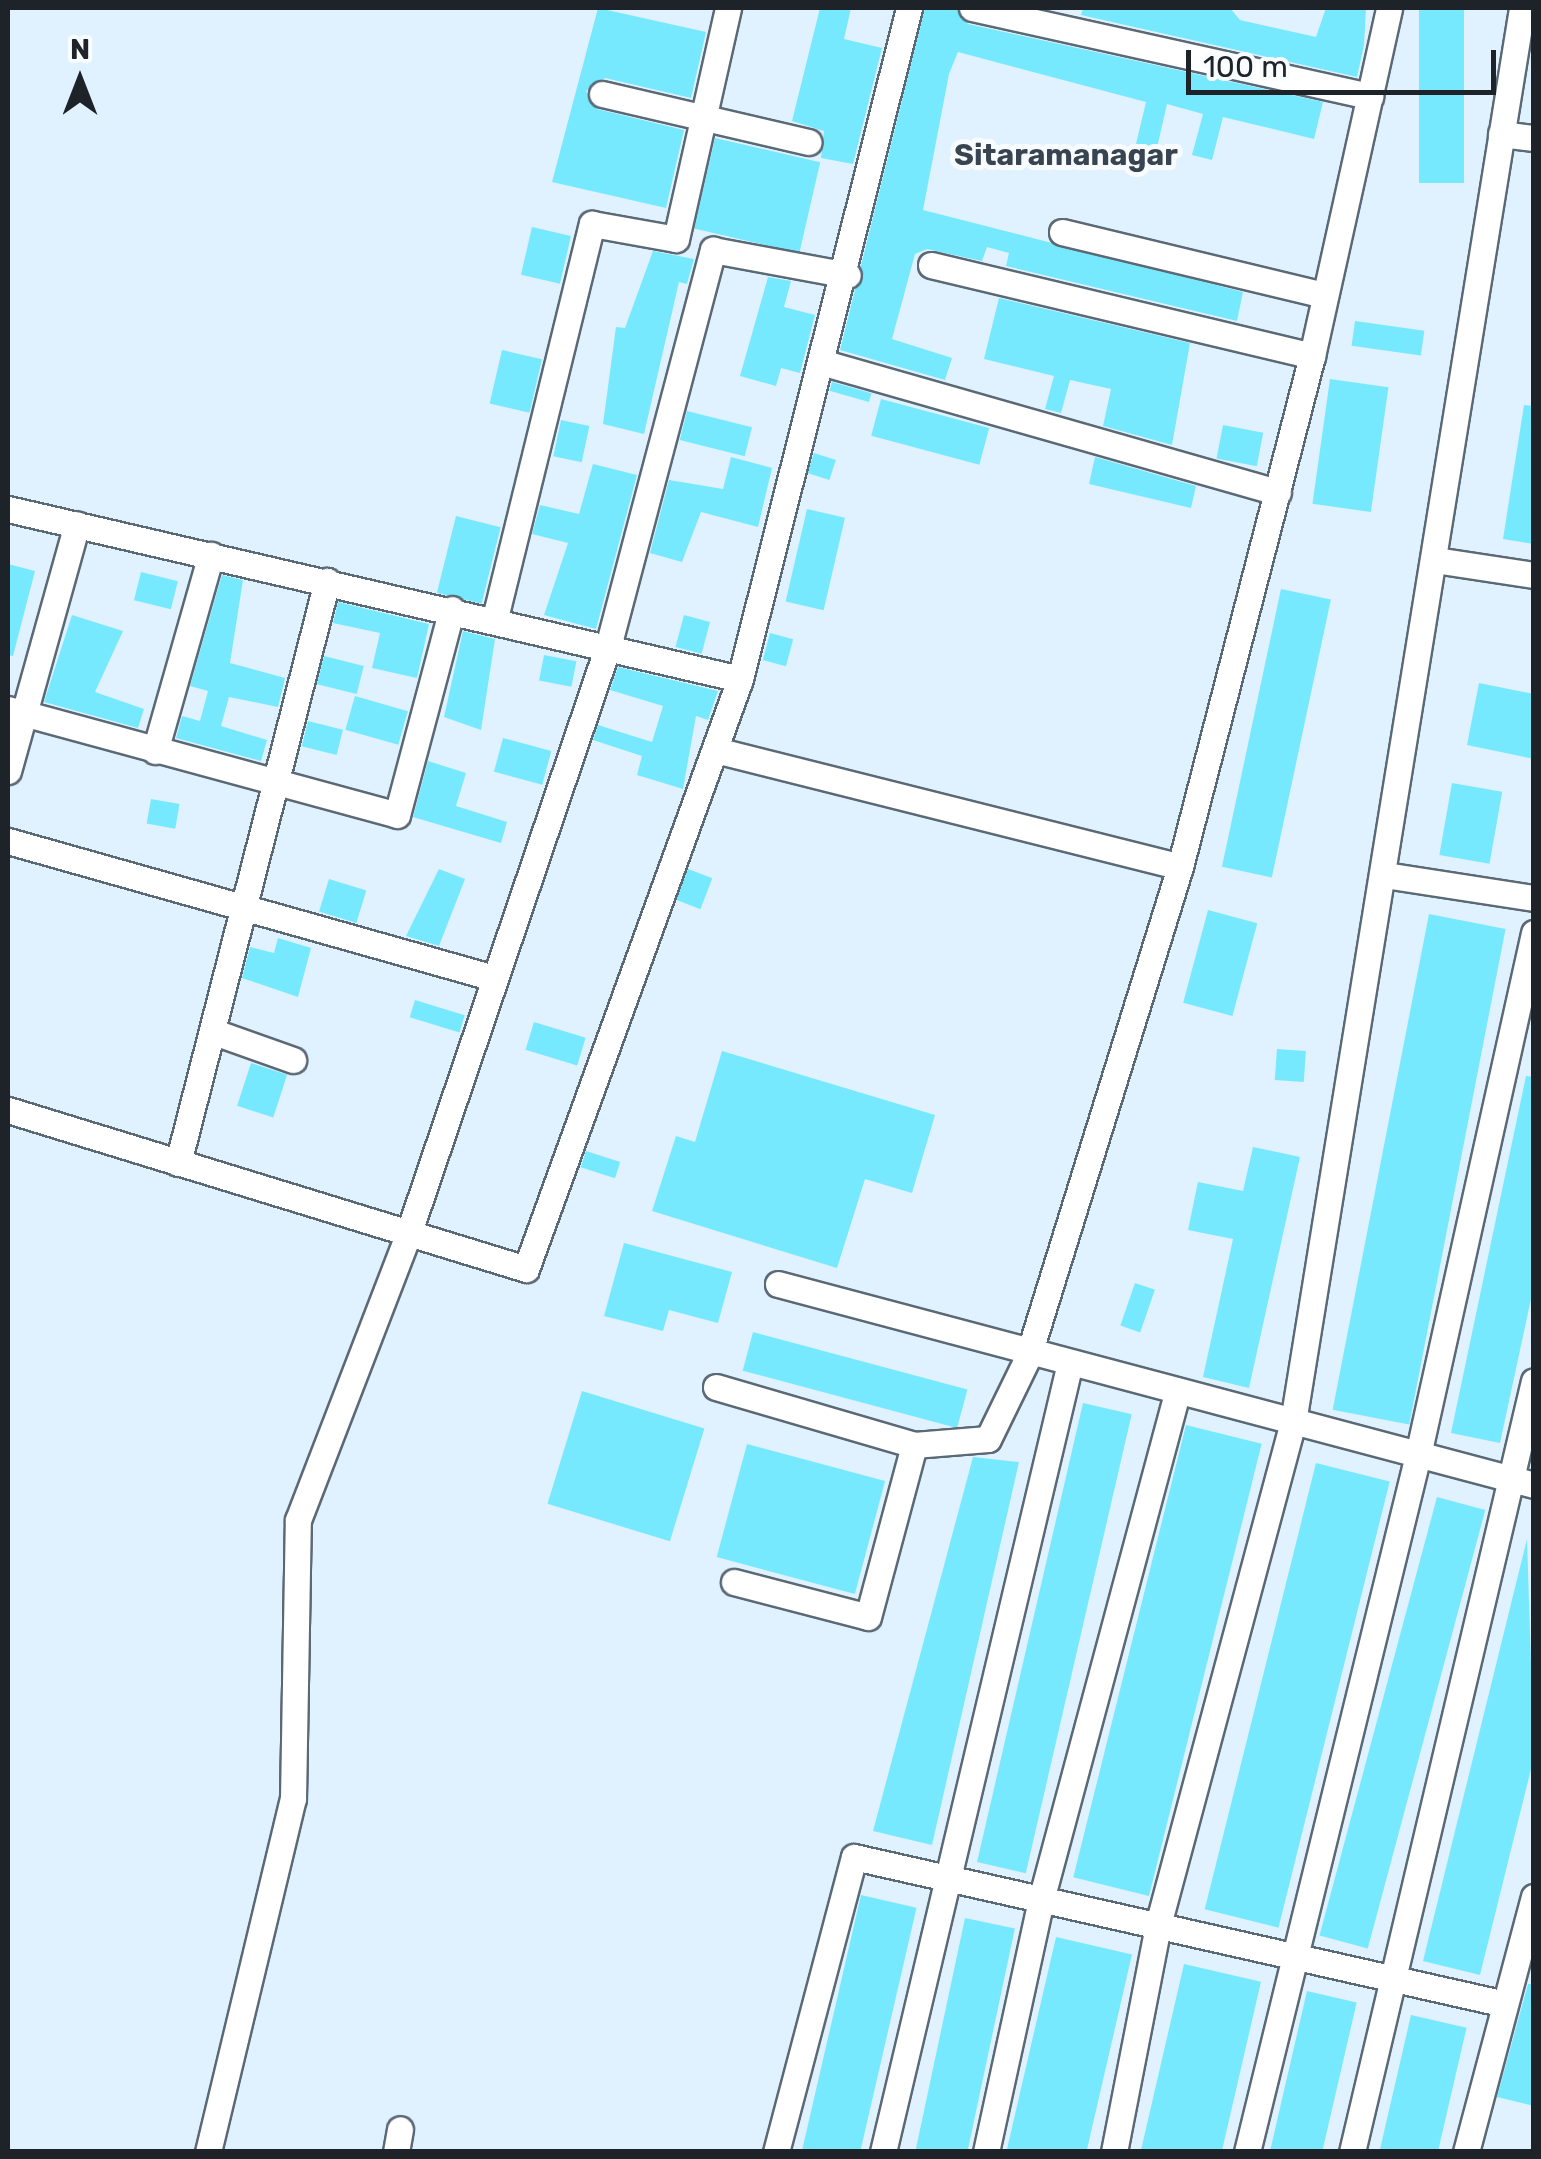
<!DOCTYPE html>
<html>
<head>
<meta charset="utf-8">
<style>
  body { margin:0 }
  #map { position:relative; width:1541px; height:2159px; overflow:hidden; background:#e0f1ff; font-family:Rubik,sans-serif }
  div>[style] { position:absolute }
  .building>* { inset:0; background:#77e9fe; transform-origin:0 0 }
  .roads { filter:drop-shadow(2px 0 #5b6975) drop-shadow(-2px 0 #5b6975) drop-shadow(0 2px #5b6975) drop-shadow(0 -2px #5b6975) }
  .minor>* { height:25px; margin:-12.5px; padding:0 12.5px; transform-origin:12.5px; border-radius:12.5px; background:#fff }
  span { translate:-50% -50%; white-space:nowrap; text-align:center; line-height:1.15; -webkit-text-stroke:10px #f9fcff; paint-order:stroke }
  .neighbourhood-label { font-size:30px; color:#384550; font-weight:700 }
  .frame { position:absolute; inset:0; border:10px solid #1d2328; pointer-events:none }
  .north { position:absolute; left:30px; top:30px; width:100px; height:100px; -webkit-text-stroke:8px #f9fcff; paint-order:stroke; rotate:0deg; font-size:28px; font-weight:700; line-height:40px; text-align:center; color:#1d2328 }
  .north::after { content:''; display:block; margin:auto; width:35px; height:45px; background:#1d2328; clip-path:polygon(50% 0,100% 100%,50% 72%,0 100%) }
  .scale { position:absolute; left:1186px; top:50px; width:310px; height:45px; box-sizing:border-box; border:5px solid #1d2328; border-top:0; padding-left:12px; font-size:30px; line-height:35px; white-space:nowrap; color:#1d2328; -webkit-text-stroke:8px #f9fcff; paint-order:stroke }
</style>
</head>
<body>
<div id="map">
  <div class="building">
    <i style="clip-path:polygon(598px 8px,706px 32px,691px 98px,605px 78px,586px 91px,597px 109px,684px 130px,666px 208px,552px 182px)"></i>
    <i style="clip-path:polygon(820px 8px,851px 8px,844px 39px,882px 48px,853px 164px,821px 158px,824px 131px,792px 121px)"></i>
    <i style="clip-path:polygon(925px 8px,956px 8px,968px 24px,1323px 102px,1314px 139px,1223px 117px,1212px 160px,1192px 155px,1203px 114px,1167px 104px,1157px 148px,1136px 144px,1146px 102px,958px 52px,949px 74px,923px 210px,1243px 292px,1237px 321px,1006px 266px,1009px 253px,987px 247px,982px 261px,927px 249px,915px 254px,892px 339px,952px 358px,945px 380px,840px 350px)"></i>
    <i style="clip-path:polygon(1083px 8px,1230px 8px,1240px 20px,1316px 37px,1326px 8px,1366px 8px,1364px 45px,1357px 77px,1081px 15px)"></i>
    <i style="left:1419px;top:8px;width:45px;height:175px"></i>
    <i style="left:715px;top:138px;width:108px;height:93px;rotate:13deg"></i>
    <i style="left:532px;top:227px;width:40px;height:49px;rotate:13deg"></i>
    <i style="clip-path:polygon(653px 251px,694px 259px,687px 284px,679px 282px,644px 434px,603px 424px,616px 327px,625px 328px)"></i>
    <i style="clip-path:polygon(768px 277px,791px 281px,784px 307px,815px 315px,800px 373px,781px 368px,776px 386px,740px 376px)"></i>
    <i style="clip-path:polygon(999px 298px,1190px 343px,1172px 445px,1103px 426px,1111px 389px,1070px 380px,1061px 413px,1045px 409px,1054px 376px,984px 359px)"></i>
    <i style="left:1355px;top:321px;width:70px;height:25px;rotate:8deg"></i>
    <i style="left:502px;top:350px;width:41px;height:55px;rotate:13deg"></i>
    <i style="left:1330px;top:379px;width:59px;height:126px;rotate:8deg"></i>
    <i style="left:832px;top:382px;width:41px;height:9px;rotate:16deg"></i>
    <i style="left:881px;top:399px;width:112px;height:38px;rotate:15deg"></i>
    <i style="clip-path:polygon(1524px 405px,1534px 406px,1534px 544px,1503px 539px)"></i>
    <i style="left:687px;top:411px;width:67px;height:30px;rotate:14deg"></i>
    <i style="left:561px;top:420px;width:29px;height:37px;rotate:12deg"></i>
    <i style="left:1223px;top:425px;width:41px;height:34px;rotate:11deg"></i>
    <i style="left:814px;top:453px;width:23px;height:21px;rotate:18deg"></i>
    <i style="clip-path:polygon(731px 457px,772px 468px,758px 527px,701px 512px,682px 562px,650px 553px,669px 480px,723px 489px)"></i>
    <i style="clip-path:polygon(1095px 457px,1196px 486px,1191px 508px,1089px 484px)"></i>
    <i style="clip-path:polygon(593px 464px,637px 475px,596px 629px,544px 615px,568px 543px,532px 534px,540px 505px,579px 514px)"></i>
    <i style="left:807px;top:509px;width:39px;height:95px;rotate:13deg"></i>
    <i style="left:456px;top:516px;width:46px;height:79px;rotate:14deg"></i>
    <i style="clip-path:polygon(8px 564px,35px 571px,13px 656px,8px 655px)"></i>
    <i style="left:141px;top:572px;width:38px;height:29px;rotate:14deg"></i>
    <i style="clip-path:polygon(222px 575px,243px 580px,230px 663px,285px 678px,278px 707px,229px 697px,221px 726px,267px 740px,261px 761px,176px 738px,182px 716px,200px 721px,208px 691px,190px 686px)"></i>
    <i style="left:1281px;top:589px;width:51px;height:284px;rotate:12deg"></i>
    <i style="clip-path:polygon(338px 602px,429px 624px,417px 678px,372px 668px,380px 633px,333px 623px)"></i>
    <i style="clip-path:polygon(72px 615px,123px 631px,95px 692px,144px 709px,138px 728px,44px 702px)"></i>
    <i style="left:684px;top:615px;width:27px;height:33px;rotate:15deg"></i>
    <i style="clip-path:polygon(463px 631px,495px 639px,481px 730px,444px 717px)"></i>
    <i style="left:770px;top:633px;width:24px;height:28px;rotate:15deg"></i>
    <i style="left:544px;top:655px;width:33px;height:26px;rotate:11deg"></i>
    <i style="left:324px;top:656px;width:41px;height:29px;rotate:14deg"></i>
    <i style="clip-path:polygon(618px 667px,718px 691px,708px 720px,696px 716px,683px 789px,637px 775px,642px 756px,593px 740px,598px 725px,652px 742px,663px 706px,610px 690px)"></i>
    <i style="clip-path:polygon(1479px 683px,1534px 694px,1534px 759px,1467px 745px)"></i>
    <i style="left:355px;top:696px;width:55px;height:35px;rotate:16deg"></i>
    <i style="left:308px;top:721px;width:36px;height:26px;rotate:14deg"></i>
    <i style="left:503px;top:738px;width:50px;height:35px;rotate:15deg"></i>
    <i style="clip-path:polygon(428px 761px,466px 773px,456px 806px,507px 822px,501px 843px,413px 817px)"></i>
    <i style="left:1452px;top:783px;width:51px;height:73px;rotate:10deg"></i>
    <i style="left:151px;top:799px;width:29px;height:25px;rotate:10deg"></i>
    <i style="clip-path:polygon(439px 869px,465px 879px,439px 946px,406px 936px)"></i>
    <i style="left:688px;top:869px;width:26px;height:33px;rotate:21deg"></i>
    <i style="left:329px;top:879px;width:39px;height:34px;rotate:17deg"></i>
    <i style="left:1208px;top:910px;width:51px;height:96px;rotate:15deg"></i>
    <i style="left:1429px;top:914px;width:78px;height:505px;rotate:11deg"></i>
    <i style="clip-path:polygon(278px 938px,311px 948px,298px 997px,242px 978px,250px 947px,274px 953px)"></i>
    <i style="left:415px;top:1000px;width:52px;height:18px;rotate:17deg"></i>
    <i style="left:534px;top:1022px;width:54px;height:29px;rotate:17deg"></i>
    <i style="left:1277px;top:1049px;width:29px;height:31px;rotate:4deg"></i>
    <i style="clip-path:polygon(722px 1051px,935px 1115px,912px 1193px,865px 1179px,837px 1268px,652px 1211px,676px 1136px,695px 1142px)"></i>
    <i style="left:251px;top:1063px;width:38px;height:45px;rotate:18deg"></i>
    <i style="clip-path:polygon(1526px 1076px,1534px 1077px,1534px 1285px,1500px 1443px,1451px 1433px)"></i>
    <i style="clip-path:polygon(1253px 1147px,1300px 1157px,1249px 1388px,1203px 1377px,1233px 1239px,1188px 1230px,1198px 1182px,1243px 1191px)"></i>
    <i style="left:586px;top:1151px;width:36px;height:17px;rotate:18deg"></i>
    <i style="clip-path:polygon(624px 1243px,732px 1272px,718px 1323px,669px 1310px,663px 1331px,604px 1316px)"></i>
    <i style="left:1135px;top:1283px;width:21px;height:45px;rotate:19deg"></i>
    <i style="left:753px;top:1332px;width:222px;height:40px;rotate:15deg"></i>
    <i style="left:582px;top:1391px;width:128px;height:118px;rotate:17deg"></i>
    <i style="left:1083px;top:1403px;width:50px;height:471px;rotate:13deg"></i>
    <i style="left:1186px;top:1425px;width:78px;height:466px;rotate:14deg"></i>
    <i style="left:747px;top:1444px;width:143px;height:117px;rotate:15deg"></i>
    <i style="clip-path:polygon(973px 1457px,1019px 1462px,932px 1845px,873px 1831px)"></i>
    <i style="left:1316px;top:1463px;width:76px;height:460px;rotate:14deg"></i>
    <i style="left:1437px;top:1497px;width:50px;height:454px;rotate:15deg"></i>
    <i style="clip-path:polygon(1527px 1539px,1534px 1757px,1480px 1975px,1423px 1961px)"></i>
    <i style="left:861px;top:1895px;width:57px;height:265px;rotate:13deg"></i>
    <i style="left:965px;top:1918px;width:51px;height:240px;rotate:12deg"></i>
    <i style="left:1056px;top:1937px;width:78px;height:221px;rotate:13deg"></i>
    <i style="left:1184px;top:1964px;width:79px;height:193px;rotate:13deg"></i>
    <i style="clip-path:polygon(1528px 1984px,1534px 1984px,1534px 2106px,1497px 2097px)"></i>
    <i style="left:1307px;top:1991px;width:51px;height:165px;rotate:13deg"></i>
    <i style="left:1411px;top:2015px;width:57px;height:140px;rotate:13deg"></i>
  </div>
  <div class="roads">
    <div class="minor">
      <i style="left:972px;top:8px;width:408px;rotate:12.5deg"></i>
      <i style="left:602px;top:94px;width:212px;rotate:13.1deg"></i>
      <i style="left:1501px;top:134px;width:33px;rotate:7deg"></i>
      <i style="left:1062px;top:232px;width:269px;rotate:13.5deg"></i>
      <i style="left:931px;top:265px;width:392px;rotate:13.4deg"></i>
      <i style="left:824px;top:363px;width:472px;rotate:15.9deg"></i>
      <i style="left:8px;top:509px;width:751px;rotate:13.07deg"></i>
      <i style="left:1435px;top:560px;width:100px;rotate:8.6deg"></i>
      <i style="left:495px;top:618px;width:406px;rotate:-76.2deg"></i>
      <i style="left:592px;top:224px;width:85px;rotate:10.1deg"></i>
      <i style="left:676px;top:239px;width:237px;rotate:-77.3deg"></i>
      <i style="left:8px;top:709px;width:403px;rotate:15.2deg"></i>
      <i style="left:397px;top:815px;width:213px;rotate:-75.1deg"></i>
      <i style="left:715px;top:750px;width:479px;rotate:14.1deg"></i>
      <i style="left:155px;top:751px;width:204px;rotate:-74.1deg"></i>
      <i style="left:8px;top:771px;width:256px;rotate:-74.4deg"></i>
      <i style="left:8px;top:841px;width:505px;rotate:15.74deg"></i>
      <i style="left:1385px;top:875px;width:151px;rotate:8.8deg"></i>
      <i style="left:214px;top:1032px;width:84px;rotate:19.5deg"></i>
      <i style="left:8px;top:1110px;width:542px;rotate:17.06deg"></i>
      <i style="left:526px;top:1269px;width:628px;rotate:-70.06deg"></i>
      <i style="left:740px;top:679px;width:692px;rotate:-75.86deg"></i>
      <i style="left:178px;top:1163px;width:601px;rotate:-75.64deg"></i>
      <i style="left:778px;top:1284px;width:782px;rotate:14.89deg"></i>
      <i style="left:716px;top:1387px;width:206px;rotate:16.3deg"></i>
      <i style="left:734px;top:1582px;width:138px;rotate:14.6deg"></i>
      <i style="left:868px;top:1617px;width:178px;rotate:-75deg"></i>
      <i style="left:914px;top:1445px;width:74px;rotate:-4.6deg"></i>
      <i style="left:988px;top:1439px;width:91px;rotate:-64deg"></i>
      <i style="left:1028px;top:1357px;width:513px;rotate:-72.77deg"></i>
      <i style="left:1180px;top:867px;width:528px;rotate:-75.52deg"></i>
      <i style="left:1312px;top:356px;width:356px;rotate:-77.5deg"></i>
      <i style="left:208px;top:2152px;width:363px;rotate:-76.5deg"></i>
      <i style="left:293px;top:1799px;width:279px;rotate:-89deg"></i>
      <i style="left:298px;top:1520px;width:312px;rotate:-68.9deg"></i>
      <i style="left:410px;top:1229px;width:619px;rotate:-71.24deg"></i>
      <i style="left:609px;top:643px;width:407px;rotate:-75.2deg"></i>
      <i style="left:713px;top:250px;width:137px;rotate:10.5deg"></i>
      <i style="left:396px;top:2152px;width:23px;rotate:-80deg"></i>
      <i style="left:776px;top:2152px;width:305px;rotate:-75.2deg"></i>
      <i style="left:854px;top:1857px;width:663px;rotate:12.72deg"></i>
      <i style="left:883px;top:2152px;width:807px;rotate:-76.67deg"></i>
      <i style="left:986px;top:2152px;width:258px;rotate:-77.7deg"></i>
      <i style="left:1041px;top:1900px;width:525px;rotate:-74.98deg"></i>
      <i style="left:1114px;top:2152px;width:231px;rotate:-79deg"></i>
      <i style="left:1158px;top:1925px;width:521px;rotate:-74.98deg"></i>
      <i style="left:1293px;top:1422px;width:1432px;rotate:-80.8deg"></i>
      <i style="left:1247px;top:2152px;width:718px;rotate:-76.22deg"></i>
      <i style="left:1418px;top:1455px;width:535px;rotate:-77.47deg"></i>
      <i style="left:1352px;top:2152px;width:792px;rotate:-76.72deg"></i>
      <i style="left:1466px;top:2152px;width:264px;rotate:-75.1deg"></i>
    </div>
  </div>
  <div class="neighbourhood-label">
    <span style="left:1066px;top:155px">Sitaramanagar</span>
  </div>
  <div class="frame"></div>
  <div class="north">N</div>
  <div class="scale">100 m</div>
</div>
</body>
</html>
